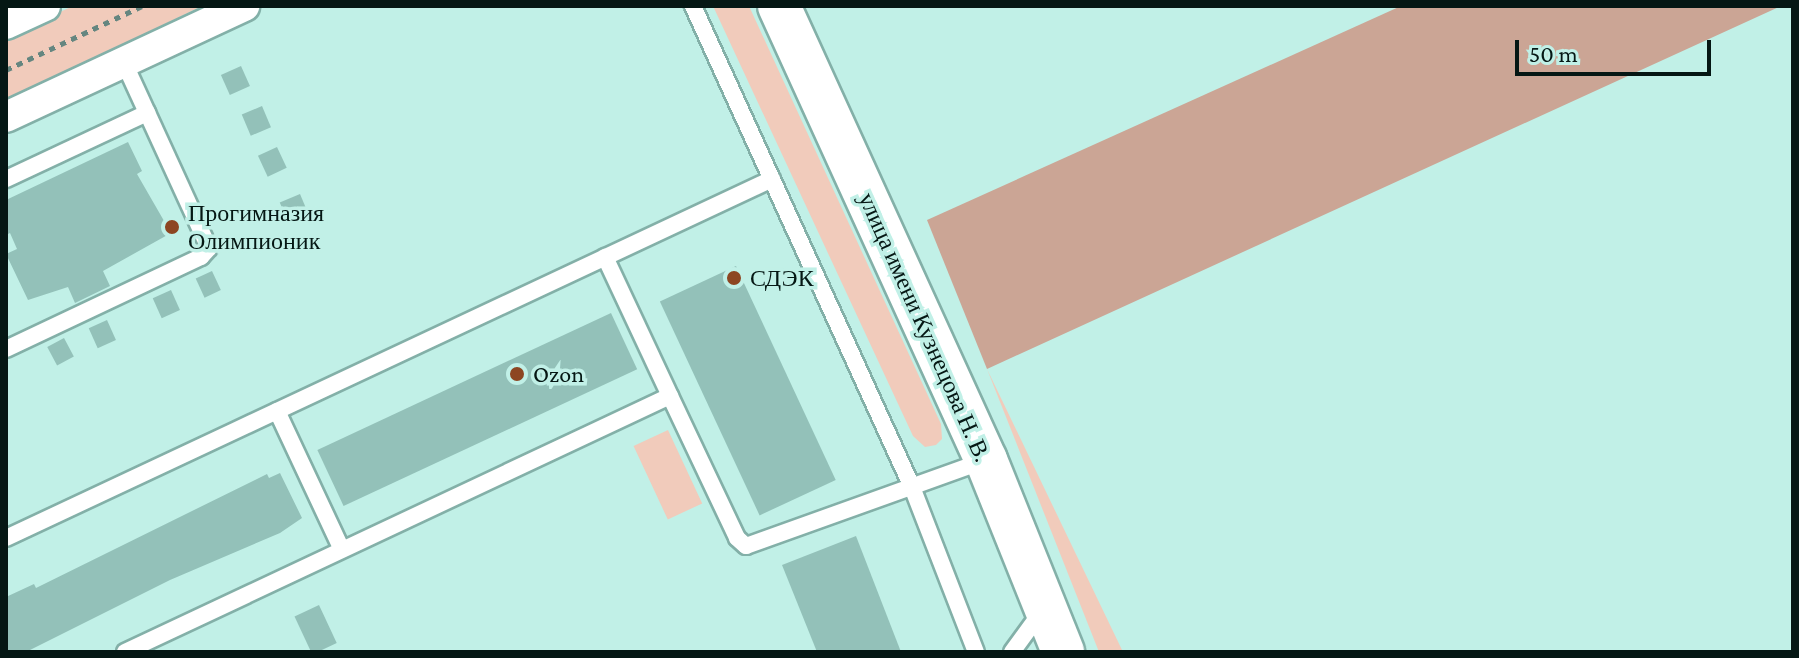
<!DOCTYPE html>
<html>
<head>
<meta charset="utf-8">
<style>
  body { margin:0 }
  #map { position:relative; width:1799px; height:658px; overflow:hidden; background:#c1f0e7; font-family:"Crimson Pro",serif }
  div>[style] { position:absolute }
  .green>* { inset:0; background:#f1cbbb; transform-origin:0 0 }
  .forest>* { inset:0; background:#cba595 }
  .building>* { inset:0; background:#93c1b9; transform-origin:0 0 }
  .path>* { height:5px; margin-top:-2.5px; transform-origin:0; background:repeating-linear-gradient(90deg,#658680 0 6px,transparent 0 12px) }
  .roads { filter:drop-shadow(2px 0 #83b0a8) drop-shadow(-2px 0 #83b0a8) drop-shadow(0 2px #83b0a8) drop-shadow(0 -2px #83b0a8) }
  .service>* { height:16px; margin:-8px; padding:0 8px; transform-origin:8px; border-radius:8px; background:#fff }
  .minor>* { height:30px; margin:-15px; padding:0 15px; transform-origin:15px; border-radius:15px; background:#fff }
  .secondary>* { height:42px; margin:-21px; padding:0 21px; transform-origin:21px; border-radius:21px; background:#fff }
  .dots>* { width:22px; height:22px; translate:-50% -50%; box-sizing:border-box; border:4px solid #c1f0e7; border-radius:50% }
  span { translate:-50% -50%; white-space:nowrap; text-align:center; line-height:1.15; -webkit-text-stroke:7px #c1f0e7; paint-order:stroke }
  .poi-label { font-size:24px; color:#051714 }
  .left { translate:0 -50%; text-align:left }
  .street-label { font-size:24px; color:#051714 }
  .frame { position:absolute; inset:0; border:8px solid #051714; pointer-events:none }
  .scale { position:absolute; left:1515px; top:40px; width:196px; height:36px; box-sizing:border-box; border:4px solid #051714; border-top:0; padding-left:10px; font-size:24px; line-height:28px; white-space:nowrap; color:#051714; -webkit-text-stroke:6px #c1f0e7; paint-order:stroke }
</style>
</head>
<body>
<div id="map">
  <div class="green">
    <i style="clip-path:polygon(73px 6px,202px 6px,6px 101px,6px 37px)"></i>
    <i style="clip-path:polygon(713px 6px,749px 6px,941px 424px,942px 439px,936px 445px,925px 447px,913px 436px)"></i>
    <i style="clip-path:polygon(987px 369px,1123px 652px,1099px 652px)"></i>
    <i style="left:668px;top:430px;width:81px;height:38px;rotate:65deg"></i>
  </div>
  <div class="forest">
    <i style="clip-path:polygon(1401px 6px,1781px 6px,987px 369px,927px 220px)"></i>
  </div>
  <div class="building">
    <i style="left:241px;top:66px;width:22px;height:22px;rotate:66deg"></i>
    <i style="left:262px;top:106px;width:23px;height:22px;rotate:67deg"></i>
    <i style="clip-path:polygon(128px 142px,142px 171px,137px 174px,171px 233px,103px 271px,110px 286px,75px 303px,68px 287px,28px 300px,6px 254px,17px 249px,10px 233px,6px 235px,6px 200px)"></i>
    <i style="left:277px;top:147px;width:23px;height:21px;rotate:65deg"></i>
    <i style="left:300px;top:194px;width:23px;height:22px;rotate:67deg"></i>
    <i style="left:736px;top:266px;width:236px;height:84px;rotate:65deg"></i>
    <i style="left:212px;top:271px;width:21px;height:18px;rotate:65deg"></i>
    <i style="left:171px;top:290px;width:22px;height:20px;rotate:66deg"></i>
    <i style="left:611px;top:313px;width:62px;height:324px;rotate:65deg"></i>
    <i style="left:107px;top:320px;width:22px;height:20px;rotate:66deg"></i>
    <i style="left:64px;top:338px;width:21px;height:19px;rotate:62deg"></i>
    <i style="clip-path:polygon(280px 473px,302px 518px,280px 533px,170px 580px,26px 652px,6px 652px,6px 597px,34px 584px,36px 588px,267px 474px,269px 478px)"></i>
    <i style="clip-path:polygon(856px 536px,901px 652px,817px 652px,782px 565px)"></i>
    <i style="left:319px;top:605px;width:42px;height:27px;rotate:65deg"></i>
  </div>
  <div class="path">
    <i style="left:6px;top:70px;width:150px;rotate:-25.2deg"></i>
  </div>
  <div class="roads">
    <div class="service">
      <i style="left:693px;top:6px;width:529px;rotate:65.52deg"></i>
      <i style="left:912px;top:487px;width:177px;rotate:68.8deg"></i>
      <i style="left:6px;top:179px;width:156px;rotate:-25.1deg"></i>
      <i style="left:605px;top:257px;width:153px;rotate:64.9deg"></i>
      <i style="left:6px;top:349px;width:216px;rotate:-25.3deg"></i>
      <i style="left:201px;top:257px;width:12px;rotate:-48deg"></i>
      <i style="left:209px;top:248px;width:205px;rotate:-114.6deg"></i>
      <i style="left:277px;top:411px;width:153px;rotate:64.9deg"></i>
      <i style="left:6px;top:538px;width:846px;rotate:-25.11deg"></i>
      <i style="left:125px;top:652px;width:602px;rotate:-25.16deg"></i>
      <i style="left:670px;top:396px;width:157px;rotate:64.7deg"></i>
      <i style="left:737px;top:538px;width:12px;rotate:42deg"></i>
      <i style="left:746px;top:546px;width:255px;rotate:-19.7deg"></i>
      <i style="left:1012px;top:652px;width:51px;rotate:-53.8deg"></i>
    </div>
    <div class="minor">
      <i style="left:6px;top:24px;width:43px;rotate:-24.8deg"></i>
      <i style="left:6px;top:117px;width:263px;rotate:-25deg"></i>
    </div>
    <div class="secondary">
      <i style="left:779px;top:6px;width:499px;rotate:65.5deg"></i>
      <i style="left:986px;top:460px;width:207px;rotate:68.1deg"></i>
    </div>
  </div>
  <div class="dots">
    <i style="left:172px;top:227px;background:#8d4622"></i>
    <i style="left:734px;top:278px;background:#8d4622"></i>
    <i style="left:517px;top:374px;background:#8d4622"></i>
  </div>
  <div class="poi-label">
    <span class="left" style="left:188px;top:227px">Прогимназия<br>Олимпионик</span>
    <span class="left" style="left:750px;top:278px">СДЭК</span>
    <span class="left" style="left:533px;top:374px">Ozon</span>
  </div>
  <div class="street-label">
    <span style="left:925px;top:327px;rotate:66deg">улица имени Кузнецова Н. В.</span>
  </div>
  <div class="frame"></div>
  <div class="scale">50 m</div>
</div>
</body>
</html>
